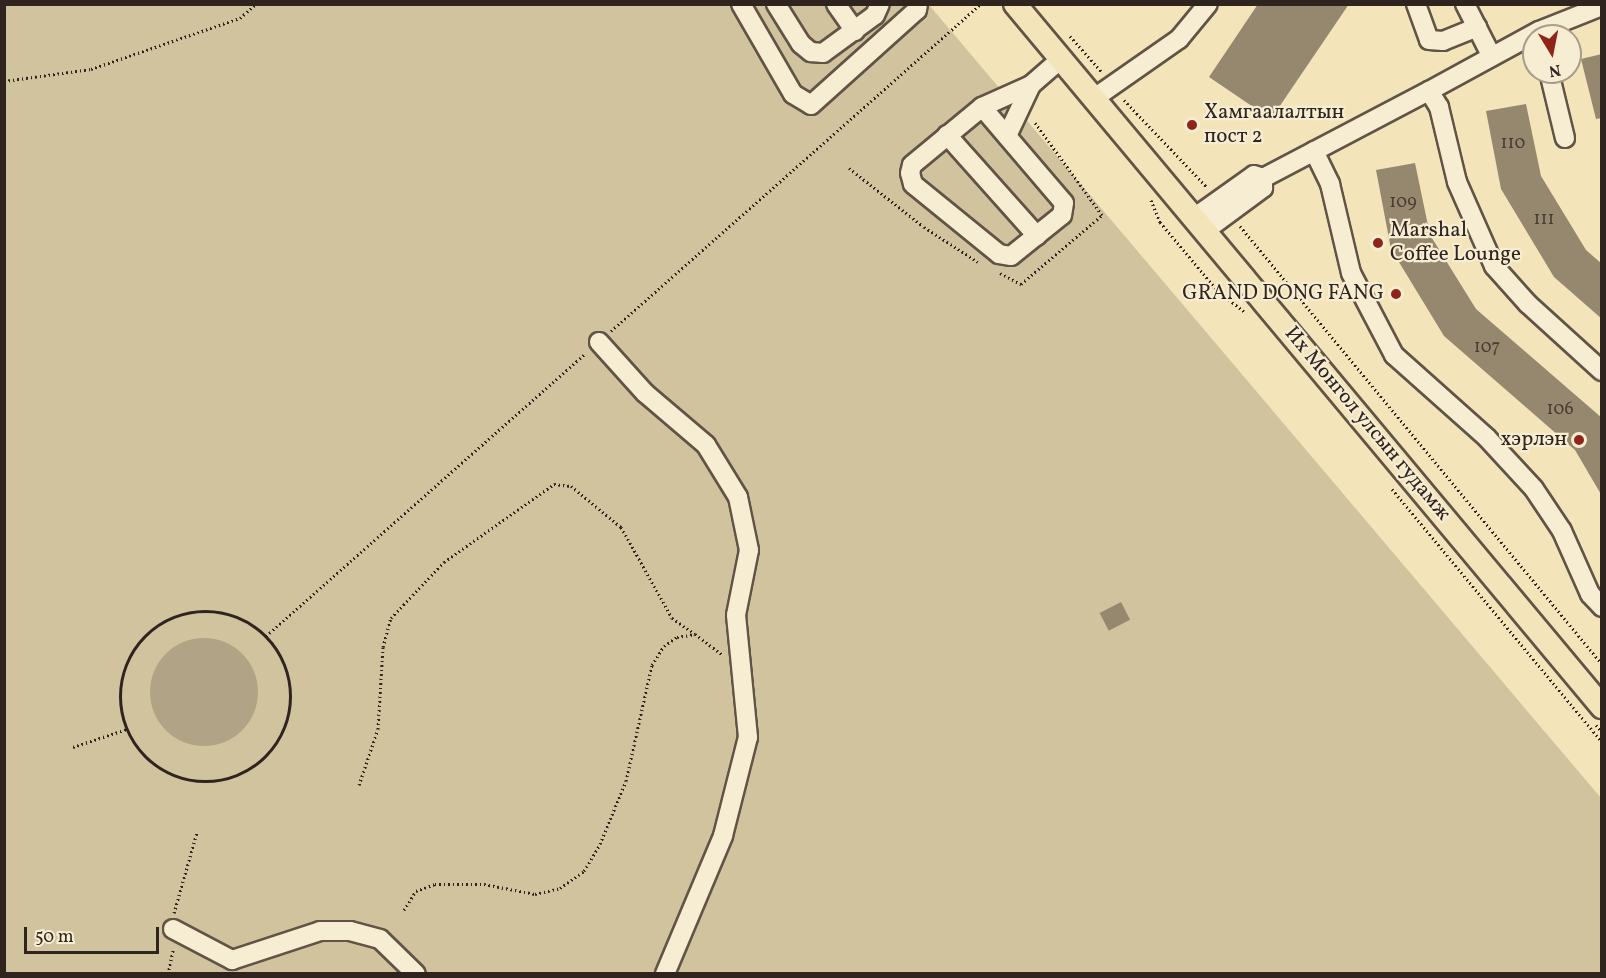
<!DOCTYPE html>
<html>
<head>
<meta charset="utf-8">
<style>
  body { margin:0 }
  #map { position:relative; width:1606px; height:978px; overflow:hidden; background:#f3e4b9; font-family:Vollkorn,serif }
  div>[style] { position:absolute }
  .green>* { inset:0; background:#d2c39f }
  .water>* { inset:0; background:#b1a385 }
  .round { border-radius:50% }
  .building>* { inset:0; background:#95886f; transform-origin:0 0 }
  .path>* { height:3px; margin-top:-1.5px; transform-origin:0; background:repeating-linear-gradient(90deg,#30241f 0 1.5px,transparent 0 4.5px) }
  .path>.ring { margin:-1.5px; padding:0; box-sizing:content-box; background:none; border:3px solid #30241f; border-radius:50% }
  .roads { filter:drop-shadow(2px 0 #615446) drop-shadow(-2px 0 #615446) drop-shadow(0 2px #615446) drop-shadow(0 -2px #615446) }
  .minor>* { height:18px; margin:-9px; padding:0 9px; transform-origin:9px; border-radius:9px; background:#f7edd2 }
  .major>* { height:22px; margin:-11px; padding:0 11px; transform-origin:11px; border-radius:11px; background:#f3e4b9 }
  .dots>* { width:16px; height:16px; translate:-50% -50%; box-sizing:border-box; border:3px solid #f7edd2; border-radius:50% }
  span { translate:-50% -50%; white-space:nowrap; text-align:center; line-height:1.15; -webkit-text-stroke:4.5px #f7edd2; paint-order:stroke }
  .number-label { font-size:18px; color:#493d33 }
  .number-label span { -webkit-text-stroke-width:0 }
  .poi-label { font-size:21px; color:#30241f }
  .left { translate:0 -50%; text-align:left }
  .right { translate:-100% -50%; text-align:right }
  .street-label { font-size:21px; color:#30241f }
  .frame { position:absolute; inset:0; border:6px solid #30241f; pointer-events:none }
  .north { position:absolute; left:1522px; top:24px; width:60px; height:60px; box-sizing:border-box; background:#f7edd2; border:2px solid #a79d8a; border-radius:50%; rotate:170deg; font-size:16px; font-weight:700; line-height:24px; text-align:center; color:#30241f }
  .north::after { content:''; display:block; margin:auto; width:21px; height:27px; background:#8f2418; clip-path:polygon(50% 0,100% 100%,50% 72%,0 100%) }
  .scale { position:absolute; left:24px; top:927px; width:135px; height:27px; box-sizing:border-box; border:3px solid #30241f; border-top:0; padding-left:8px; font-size:18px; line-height:21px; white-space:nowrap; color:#30241f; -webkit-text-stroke:4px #f7edd2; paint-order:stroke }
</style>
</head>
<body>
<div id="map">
  <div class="green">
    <i style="clip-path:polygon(5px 5px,929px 5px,1601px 798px,1601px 973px,5px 974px)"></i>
  </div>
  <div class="water">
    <i class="round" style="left:150px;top:638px;width:108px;height:108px"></i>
  </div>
  <div class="building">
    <i style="clip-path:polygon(1258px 4px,1349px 4px,1271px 119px,1209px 77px)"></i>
    <i style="clip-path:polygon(1602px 54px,1602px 118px,1596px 119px,1581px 59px)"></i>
    <i style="clip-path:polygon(1526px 104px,1541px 176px,1586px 250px,1602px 264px,1602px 319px,1554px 277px,1501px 189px,1486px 111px)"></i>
    <i style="clip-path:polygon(1415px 163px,1430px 235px,1476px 309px,1602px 418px,1602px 496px,1575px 450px,1444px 336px,1391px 249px,1376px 170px)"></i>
    <i style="left:1121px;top:602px;width:20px;height:24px;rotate:63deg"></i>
  </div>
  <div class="path">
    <i style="left:1070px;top:36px;width:47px;rotate:48.5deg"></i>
    <i style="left:4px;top:81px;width:88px;rotate:-7.9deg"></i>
    <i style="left:91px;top:69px;width:157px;rotate:-18.9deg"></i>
    <i style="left:240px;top:18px;width:21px;rotate:-41deg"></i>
    <i style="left:1124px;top:100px;width:119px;rotate:46.4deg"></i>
    <i style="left:849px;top:168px;width:95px;rotate:38.2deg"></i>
    <i style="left:924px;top:227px;width:64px;rotate:32.9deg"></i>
    <i style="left:1151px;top:200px;width:24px;rotate:68deg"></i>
    <i style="left:1160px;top:222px;width:90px;rotate:50deg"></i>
    <i style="left:1218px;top:291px;width:33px;rotate:38deg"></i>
    <i style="left:1240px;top:226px;width:568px;rotate:50.43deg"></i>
    <i style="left:1000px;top:273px;width:24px;rotate:28deg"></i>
    <i style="left:1021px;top:284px;width:106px;rotate:-40.4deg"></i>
    <i style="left:1102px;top:215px;width:116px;rotate:-125.9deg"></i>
    <i style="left:611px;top:331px;width:493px;rotate:-41.5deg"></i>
    <i style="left:1392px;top:489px;width:329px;rotate:50.3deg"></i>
    <i class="ring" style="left:120px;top:611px;width:167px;height:167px"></i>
    <i style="left:266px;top:636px;width:427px;rotate:-41.5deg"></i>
    <i style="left:1596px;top:725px;width:9px;rotate:49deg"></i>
    <i style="left:73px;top:747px;width:57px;rotate:-18.4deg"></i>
    <i style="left:359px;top:785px;width:59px;rotate:-71.3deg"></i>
    <i style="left:378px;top:729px;width:82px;rotate:-86.5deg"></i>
    <i style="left:383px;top:647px;width:30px;rotate:-75deg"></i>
    <i style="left:391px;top:618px;width:77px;rotate:-46.6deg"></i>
    <i style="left:444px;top:562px;width:135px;rotate:-35.3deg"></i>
    <i style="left:554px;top:484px;width:17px;rotate:7deg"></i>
    <i style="left:571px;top:486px;width:65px;rotate:39.4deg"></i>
    <i style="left:621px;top:527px;width:104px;rotate:60.7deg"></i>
    <i style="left:672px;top:618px;width:28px;rotate:35deg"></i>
    <i style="left:404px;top:910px;width:22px;rotate:-58deg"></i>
    <i style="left:416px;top:891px;width:20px;rotate:-20deg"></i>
    <i style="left:435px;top:884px;width:49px"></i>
    <i style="left:484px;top:884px;width:52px;rotate:11.1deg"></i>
    <i style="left:535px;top:894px;width:26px;rotate:-13deg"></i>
    <i style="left:560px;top:888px;width:29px;rotate:-35deg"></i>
    <i style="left:584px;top:871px;width:31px;rotate:-59deg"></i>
    <i style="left:600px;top:844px;width:68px;rotate:-67.6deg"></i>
    <i style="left:626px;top:781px;width:119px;rotate:-77.4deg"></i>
    <i style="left:652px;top:665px;width:22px;rotate:-58deg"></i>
    <i style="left:664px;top:646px;width:16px;rotate:-35deg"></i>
    <i style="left:677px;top:637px;width:18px;rotate:-9deg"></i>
    <i style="left:695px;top:634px;width:34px;rotate:37deg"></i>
    <i style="left:174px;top:913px;width:84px;rotate:-74.1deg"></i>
    <i style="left:168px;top:974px;width:25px;rotate:-78deg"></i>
  </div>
  <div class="roads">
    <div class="minor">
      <i style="left:741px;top:4px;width:104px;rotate:60deg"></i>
      <i style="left:793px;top:94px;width:21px;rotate:31deg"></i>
      <i style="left:811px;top:105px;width:142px;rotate:-41.9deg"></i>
      <i style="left:917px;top:10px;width:6px;rotate:-81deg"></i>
      <i style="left:776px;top:4px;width:47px;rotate:58deg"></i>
      <i style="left:801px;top:44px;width:13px;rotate:39deg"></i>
      <i style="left:811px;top:52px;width:12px;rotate:5deg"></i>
      <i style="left:823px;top:53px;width:64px;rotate:-36.2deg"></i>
      <i style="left:875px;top:15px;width:12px;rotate:-66deg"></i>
      <i style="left:836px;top:4px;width:33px;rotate:55deg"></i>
      <i style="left:1416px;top:4px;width:38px;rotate:70deg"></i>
      <i style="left:1429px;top:40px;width:14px;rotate:4deg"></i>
      <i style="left:1443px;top:41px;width:37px;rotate:-22deg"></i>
      <i style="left:1465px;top:4px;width:59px;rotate:63deg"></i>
      <i style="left:1602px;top:6px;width:68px;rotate:158.4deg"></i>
      <i style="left:1539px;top:31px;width:125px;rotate:151.4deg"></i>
      <i style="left:1429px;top:91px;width:19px;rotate:58deg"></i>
      <i style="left:1439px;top:107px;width:77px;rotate:76.5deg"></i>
      <i style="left:1457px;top:182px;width:92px;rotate:66.2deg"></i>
      <i style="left:1494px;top:266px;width:51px;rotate:48.2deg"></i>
      <i style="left:1528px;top:304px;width:100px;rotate:42.2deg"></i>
      <i style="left:1549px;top:72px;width:68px;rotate:76.4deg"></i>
      <i style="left:1093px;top:99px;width:105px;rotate:-34.9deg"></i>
      <i style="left:1179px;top:39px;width:45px;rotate:-50.4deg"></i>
      <i style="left:982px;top:107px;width:126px;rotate:49.5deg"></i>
      <i style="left:1064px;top:203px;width:12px;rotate:99deg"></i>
      <i style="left:1062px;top:215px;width:65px;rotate:141.2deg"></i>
      <i style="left:1011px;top:256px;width:12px;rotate:-171deg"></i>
      <i style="left:999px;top:254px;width:111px;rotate:-140.9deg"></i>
      <i style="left:913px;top:184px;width:11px;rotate:-105deg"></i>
      <i style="left:910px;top:173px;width:8px;rotate:-76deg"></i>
      <i style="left:912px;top:165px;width:91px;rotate:-39.6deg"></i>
      <i style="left:982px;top:107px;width:54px;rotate:-24.2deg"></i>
      <i style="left:947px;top:135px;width:135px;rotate:48.3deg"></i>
      <i style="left:1007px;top:136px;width:56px;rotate:-64.8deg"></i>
      <i style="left:1031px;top:85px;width:38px;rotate:-41deg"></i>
      <i style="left:1314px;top:151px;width:37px;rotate:64deg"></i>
      <i style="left:1330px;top:184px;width:91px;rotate:76.7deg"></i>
      <i style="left:1351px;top:273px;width:93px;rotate:62.3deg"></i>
      <i style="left:1394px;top:355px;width:125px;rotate:41.7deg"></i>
      <i style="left:1487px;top:438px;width:69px;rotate:47.3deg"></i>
      <i style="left:1534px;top:489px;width:50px;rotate:56.3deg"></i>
      <i style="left:1562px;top:531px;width:69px;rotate:66deg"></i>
      <i style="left:1590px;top:594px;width:18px;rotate:47deg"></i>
      <i style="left:1195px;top:217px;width:72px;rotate:-35.4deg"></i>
      <i style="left:1254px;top:175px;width:9px;rotate:18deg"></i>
      <i style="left:1263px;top:178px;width:187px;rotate:-27.7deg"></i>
      <i style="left:1206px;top:230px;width:71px;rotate:-36.4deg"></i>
      <i style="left:1263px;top:188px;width:10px;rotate:-90deg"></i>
      <i style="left:599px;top:342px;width:69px;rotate:48deg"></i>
      <i style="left:645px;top:393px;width:80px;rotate:40.4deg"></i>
      <i style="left:706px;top:445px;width:61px;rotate:58.4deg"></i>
      <i style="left:738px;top:497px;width:54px;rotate:78.3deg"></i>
      <i style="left:749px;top:550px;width:66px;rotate:101.3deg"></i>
      <i style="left:736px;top:615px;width:123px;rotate:84.4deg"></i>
      <i style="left:748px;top:737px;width:102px;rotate:104.2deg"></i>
      <i style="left:723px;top:836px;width:150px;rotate:112.8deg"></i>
      <i style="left:173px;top:929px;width:67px;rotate:27.7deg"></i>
      <i style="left:232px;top:960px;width:93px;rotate:-18.2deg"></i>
      <i style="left:320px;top:931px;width:30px"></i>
      <i style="left:350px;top:931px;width:31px;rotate:15deg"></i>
      <i style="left:380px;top:939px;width:50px;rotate:44.2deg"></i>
    </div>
    <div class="major">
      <i style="left:1015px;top:4px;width:916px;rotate:50.14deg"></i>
    </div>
  </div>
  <div class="dots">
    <i style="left:1192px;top:125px;background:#8f2418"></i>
    <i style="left:1378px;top:243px;background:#8f2418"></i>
    <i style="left:1396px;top:294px;background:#8f2418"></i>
    <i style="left:1579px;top:440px;background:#8f2418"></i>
  </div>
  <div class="number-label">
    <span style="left:1513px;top:144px">110</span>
    <span style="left:1403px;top:203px">109</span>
    <span style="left:1544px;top:220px">111</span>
    <span style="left:1487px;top:348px">107</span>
    <span style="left:1560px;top:410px">106</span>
  </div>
  <div class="poi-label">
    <span class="left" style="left:1204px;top:125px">Хамгаалалтын<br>пост 2</span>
    <span class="left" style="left:1390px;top:243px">Marshal<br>Coffee Lounge</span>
    <span class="right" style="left:1384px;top:294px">GRAND DONG FANG</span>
    <span class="right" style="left:1567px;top:440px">хэрлэн</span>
  </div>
  <div class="street-label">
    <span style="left:1367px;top:424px;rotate:50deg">Их Монгол улсын гудамж</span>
  </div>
  <div class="frame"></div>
  <div class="north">N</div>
  <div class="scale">50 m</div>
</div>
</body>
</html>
